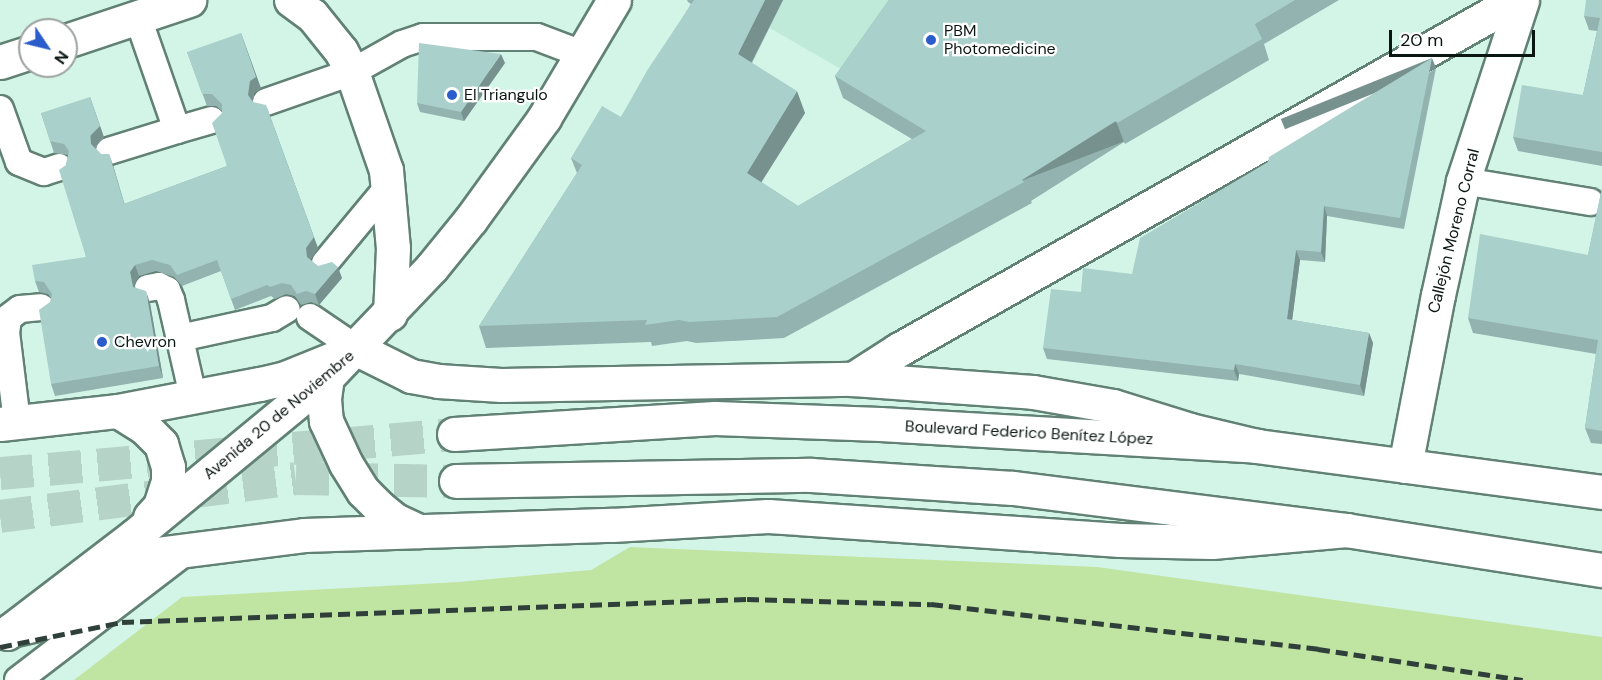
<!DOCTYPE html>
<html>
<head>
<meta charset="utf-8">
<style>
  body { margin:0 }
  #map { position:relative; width:1602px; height:680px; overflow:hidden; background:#d3f5e7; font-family:"DM Sans",sans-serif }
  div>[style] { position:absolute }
  .built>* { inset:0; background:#bfe9d8 }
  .green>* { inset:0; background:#c0e4a2 }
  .primary-tunnel>* { height:33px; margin-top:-16.5px; transform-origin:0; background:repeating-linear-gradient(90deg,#b5d4c7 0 33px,transparent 0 49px) }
  .roads { filter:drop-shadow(2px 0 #628175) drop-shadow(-2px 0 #628175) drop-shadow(0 2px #628175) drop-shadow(0 -2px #628175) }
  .lane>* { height:26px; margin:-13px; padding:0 13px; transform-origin:13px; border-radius:13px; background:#fff }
  .street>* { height:33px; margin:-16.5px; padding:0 16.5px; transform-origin:16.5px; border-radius:16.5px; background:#fff }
  .secondary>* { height:33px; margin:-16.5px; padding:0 16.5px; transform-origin:16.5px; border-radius:16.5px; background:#fff }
  .primary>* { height:33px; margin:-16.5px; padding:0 16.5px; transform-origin:16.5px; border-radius:16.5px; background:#fff }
  .rail>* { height:4.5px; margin-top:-2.25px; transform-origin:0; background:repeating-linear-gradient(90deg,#2f3f39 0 12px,transparent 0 18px) }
  .wall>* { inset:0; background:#92b3af }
  .shaded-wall>* { inset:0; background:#77928e; transform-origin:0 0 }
  .building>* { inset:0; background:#aad0cb }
  .dots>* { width:16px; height:16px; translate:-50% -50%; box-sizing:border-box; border:3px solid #fff; border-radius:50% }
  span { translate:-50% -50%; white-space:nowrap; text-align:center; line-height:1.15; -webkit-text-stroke:4.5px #fff; paint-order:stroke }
  .poi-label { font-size:16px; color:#0a1612 }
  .left { translate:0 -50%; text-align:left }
  .street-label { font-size:16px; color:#0a1612 }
  .north { position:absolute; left:18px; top:18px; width:60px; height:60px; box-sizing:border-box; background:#fff; border:2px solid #9da2a0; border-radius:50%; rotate:125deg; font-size:16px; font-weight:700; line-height:24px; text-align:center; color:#0a1612 }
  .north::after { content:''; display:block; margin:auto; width:21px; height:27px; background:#2a5ccb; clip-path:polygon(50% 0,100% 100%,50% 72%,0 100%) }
  .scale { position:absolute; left:1389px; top:30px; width:146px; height:27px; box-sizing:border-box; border:3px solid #0a1612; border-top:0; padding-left:8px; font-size:18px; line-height:21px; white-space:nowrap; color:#0a1612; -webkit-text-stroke:4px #fff; paint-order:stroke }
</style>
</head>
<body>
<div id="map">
  <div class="built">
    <i style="clip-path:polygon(721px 0,1149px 0,872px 87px)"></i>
  </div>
  <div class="green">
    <i style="clip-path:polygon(630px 547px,1097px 567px,1602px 637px,1602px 680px,74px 680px,182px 597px,459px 582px,591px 570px)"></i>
  </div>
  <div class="primary-tunnel">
    <i style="left:0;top:473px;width:456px;rotate:-4.9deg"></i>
    <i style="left:0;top:516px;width:298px;rotate:-7.3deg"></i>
    <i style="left:296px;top:478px;width:160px;rotate:1.1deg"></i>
  </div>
  <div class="roads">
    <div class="lane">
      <i style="left:266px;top:102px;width:91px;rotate:-19.2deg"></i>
      <i style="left:352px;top:72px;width:57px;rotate:-29.2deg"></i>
      <i style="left:402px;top:44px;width:22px;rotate:-18deg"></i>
      <i style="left:423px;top:37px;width:114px"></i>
      <i style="left:537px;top:37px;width:48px;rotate:20.7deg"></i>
      <i style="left:0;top:109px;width:56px;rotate:70.3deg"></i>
      <i style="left:19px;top:162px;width:27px;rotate:22deg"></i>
      <i style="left:44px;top:172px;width:16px;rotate:-18deg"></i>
      <i style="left:177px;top:130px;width:36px;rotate:-16deg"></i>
      <i style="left:109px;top:151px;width:71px;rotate:-17.2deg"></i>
      <i style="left:177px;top:130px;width:119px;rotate:-109.2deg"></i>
      <i style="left:1463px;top:181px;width:129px;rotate:9.4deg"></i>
      <i style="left:325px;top:263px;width:100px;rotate:-50.3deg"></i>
      <i style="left:148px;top:288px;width:11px;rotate:-10deg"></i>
      <i style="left:159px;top:286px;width:9px;rotate:27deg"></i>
      <i style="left:167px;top:290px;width:11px;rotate:68deg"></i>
      <i style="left:171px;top:300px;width:98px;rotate:77.1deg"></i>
      <i style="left:310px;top:317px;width:57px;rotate:34.2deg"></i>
      <i style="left:180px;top:338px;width:94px;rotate:-12.3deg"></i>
      <i style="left:272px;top:318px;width:17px;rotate:-31deg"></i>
      <i style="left:17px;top:422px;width:90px;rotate:-97deg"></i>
      <i style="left:6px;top:333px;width:15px;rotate:-82deg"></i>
      <i style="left:8px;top:318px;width:15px;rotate:-37deg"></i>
      <i style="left:20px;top:309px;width:21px;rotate:-5deg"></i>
      <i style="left:18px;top:680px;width:214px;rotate:-37.4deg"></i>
    </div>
    <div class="street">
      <i style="left:853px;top:379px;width:54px;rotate:-32.8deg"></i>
      <i style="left:898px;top:350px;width:710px;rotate:-29.52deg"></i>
      <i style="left:1405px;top:466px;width:174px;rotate:-79.1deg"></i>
      <i style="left:1438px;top:295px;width:117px;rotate:-77.6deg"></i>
      <i style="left:1463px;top:181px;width:190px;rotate:-71.9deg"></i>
    </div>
    <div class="secondary">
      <i style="left:7px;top:633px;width:160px;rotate:-37.4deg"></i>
    </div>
    <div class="primary">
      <i style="left:291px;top:0;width:26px;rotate:36deg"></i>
      <i style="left:312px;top:15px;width:46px;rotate:51.1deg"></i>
      <i style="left:341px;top:51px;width:24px;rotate:62deg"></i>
      <i style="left:352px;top:72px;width:104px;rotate:70.9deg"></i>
      <i style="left:386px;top:170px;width:78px;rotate:84.9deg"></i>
      <i style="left:393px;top:248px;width:66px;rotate:92.6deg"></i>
      <i style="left:66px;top:41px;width:130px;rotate:-18.4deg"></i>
      <i style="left:0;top:62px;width:32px;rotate:-18deg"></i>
      <i style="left:327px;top:377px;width:22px;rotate:98deg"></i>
      <i style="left:324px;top:399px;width:22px;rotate:85deg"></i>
      <i style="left:326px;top:421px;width:47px;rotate:65.1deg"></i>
      <i style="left:346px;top:464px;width:32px;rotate:58deg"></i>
      <i style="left:363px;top:491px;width:23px;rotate:45deg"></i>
      <i style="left:379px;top:507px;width:21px;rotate:39deg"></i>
      <i style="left:395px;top:520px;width:26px;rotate:25deg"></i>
      <i style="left:118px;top:411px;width:32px;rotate:32deg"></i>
      <i style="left:145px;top:428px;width:23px;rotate:45deg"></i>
      <i style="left:161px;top:444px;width:24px;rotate:73deg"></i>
      <i style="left:168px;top:467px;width:14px;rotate:90deg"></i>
      <i style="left:168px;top:481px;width:26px;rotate:108deg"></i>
      <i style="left:160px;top:506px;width:15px;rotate:132deg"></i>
      <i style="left:0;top:424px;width:119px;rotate:-6.3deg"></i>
      <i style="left:118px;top:411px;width:145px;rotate:-10.8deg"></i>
      <i style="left:260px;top:384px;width:26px;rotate:-13deg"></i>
      <i style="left:285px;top:378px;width:78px;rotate:-21.9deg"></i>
      <i style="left:357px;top:349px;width:60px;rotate:26.6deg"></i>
      <i style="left:411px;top:376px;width:27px;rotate:10deg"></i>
      <i style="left:438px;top:381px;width:63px;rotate:3.6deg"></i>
      <i style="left:501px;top:385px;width:352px;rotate:-1deg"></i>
      <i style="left:853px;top:379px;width:180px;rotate:4.1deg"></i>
      <i style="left:1033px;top:392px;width:81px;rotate:9.9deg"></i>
      <i style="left:1113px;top:406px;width:81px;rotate:17.3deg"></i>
      <i style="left:1190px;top:430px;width:69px;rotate:13.4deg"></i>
      <i style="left:454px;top:434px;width:261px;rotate:-3.5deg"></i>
      <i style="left:715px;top:418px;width:165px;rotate:2.1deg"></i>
      <i style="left:880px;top:424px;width:378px;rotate:3.3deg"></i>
      <i style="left:1257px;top:446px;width:348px;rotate:7.6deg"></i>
      <i style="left:456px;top:481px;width:355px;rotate:-1deg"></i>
      <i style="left:811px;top:475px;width:202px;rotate:3.7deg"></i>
      <i style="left:1013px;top:488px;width:336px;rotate:7.2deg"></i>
      <i style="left:1346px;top:530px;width:259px;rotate:8.9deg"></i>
      <i style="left:134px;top:536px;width:250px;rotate:-39.5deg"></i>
      <i style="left:327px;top:377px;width:152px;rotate:-46.3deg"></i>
      <i style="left:432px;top:267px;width:62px;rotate:-50.9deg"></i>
      <i style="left:471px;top:219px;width:125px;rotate:-54.1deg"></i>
      <i style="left:544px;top:118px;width:137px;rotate:-59.3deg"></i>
      <i style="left:11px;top:630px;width:58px;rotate:-12.8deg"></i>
      <i style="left:68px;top:617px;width:108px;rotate:-35.6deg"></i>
      <i style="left:156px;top:554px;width:149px;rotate:-7.3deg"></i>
      <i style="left:304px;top:535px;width:308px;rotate:-1.9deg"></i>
      <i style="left:612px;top:525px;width:156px;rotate:-3.3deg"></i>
      <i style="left:768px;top:516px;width:353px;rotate:3.9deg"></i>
      <i style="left:1120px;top:540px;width:92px;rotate:1.2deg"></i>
      <i style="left:1212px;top:542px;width:135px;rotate:-5.1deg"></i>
    </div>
  </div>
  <div class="rail">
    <i style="left:0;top:647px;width:125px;rotate:-11.6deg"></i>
    <i style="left:122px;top:622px;width:625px;rotate:-2.11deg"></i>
    <i style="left:747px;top:599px;width:184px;rotate:1.6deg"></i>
    <i style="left:931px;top:604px;width:390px;rotate:6.6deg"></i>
    <i style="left:1318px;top:649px;width:207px;rotate:8.6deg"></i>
  </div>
  <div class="wall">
    <i style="clip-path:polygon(687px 0,783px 0,752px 63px,805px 113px,761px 182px,798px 206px,912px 139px,843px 98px,835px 76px,889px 0,1339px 0,1264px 44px,1269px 60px,1125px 144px,1124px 142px,1031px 201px,1032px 203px,784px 338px,696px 343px,687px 341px,652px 346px,651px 342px,486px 348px,479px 326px,577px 173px,571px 158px,621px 117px,691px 4px,688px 2px)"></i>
    <i style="clip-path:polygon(1602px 0,1602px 166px,1518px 151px,1513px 137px,1583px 95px,1597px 31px,1589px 30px,1584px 16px)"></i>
    <i style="clip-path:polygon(187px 52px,261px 88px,254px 93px,253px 102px,318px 248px,310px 260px,318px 266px,342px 278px,319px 305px,311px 302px,301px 305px,295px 296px,286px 294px,275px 299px,271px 296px,235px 310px,221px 271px,182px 286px,174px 277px,156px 271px,139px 276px,134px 284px,135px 287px,150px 303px,163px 378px,55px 396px,51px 384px,51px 298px,48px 294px,39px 292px,35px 281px,86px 257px,66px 165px,68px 155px,54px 153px,41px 113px,104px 137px,95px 148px,101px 154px,109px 154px,124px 204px,227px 166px,222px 111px,216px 106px,207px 106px)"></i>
    <i style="clip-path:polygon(505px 63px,464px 121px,420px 112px,417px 103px)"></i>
    <i style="clip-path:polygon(1436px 68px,1404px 229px,1327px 216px,1325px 262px,1300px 260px,1292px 320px,1369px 333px,1373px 343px,1364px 396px,1239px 374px,1238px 381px,1047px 359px,1043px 348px,1081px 292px,1132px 274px)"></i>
    <i style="clip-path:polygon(1602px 188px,1602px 444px,1591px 443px,1585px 428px,1596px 354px,1473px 333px,1468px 318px,1588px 255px)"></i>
  </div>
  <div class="shaded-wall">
    <i style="clip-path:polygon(765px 0,783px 0,745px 75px,738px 54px)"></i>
    <i style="clip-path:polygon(241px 33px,261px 88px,254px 93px,252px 106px,248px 95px)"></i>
    <i style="clip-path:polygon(501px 54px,505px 63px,464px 121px,461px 112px)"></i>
    <i style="left:1432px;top:58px;width:11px;height:163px;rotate:68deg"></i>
    <i style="clip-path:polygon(797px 91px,805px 113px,754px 194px,747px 173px)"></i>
    <i style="clip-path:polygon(90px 97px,104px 137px,95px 147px,95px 156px,91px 144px)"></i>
    <i style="clip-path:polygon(266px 105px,318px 248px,310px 260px,307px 257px)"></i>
    <i style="left:1116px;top:121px;width:22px;height:111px;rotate:69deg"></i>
    <i style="clip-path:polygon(109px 154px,113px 165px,128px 216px,124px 204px)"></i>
    <i style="clip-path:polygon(1324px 206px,1327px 216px,1325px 262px,1321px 252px)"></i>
    <i style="clip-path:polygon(1296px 250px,1300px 260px,1291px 329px,1287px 319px)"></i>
    <i style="clip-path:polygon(135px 265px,139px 276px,134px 284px,137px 298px,133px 287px,130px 272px)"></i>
    <i style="clip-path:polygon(338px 267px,342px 278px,319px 305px,315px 294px)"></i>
    <i style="clip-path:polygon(146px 291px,150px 303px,163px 378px,159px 366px)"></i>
    <i style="clip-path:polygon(1369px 333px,1373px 343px,1364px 396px,1360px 385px)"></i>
    <i style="clip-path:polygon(1235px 364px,1239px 374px,1238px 381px,1234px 370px)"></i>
  </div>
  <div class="building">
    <i style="clip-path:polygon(694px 0,765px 0,738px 54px,797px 91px,747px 173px,798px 206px,926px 131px,835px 76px,889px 0,1295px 0,1255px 24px,1262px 39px,1117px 123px,1116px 121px,1022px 180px,1024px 182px,777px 317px,689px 322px,679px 320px,645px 325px,647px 320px,479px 326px,582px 165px,571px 158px,602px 106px,621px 117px,648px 69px)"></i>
    <i style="clip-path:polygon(1586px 0,1602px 0,1602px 152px,1513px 137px,1522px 85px,1583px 95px,1600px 18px,1584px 16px)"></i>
    <i style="clip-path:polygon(241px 33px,256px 77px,250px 81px,248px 95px,253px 102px,266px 105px,314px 237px,306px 248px,307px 257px,318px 266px,332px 262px,338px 267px,315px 294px,306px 291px,297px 294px,291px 285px,282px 283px,270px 287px,267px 285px,231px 299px,217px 260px,177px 275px,170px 265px,152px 260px,135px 265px,130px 272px,133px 287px,146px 291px,159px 366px,51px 384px,39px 310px,50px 302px,52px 294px,44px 282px,35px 281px,32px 265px,86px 257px,59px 170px,66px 165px,69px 151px,64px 144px,50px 141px,41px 113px,90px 97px,100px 126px,90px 136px,91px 144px,101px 154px,109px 154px,124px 204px,227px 166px,212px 123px,222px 113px,222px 104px,212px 94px,202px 94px,187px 52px)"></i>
    <i style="clip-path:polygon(419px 43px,501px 54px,461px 112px,417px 103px)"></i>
    <i style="clip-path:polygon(1432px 58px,1400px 218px,1324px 206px,1321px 252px,1296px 250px,1287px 319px,1369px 333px,1360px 385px,1235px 364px,1234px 370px,1043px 348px,1051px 289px,1081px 292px,1083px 268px,1132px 274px,1140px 238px,1268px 162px,1269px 157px)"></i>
    <i style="clip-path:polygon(1602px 188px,1602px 431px,1585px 428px,1598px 340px,1468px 318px,1480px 234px,1588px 255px)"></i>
  </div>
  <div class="dots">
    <i style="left:931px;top:40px;background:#2a5ccb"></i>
    <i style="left:452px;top:95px;background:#2a5ccb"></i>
    <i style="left:102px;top:342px;background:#2a5ccb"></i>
  </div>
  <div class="poi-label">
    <span class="left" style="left:944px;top:40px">PBM<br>Photomedicine</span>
    <span class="left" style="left:464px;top:95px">El Triangulo</span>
    <span class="left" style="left:114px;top:342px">Chevron</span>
  </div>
  <div class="street-label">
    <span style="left:1454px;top:231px;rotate:-76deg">Callejón Moreno Corral</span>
    <span style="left:279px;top:415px;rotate:-40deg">Avenida 20 de Noviembre</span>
    <span style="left:1029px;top:433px;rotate:3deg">Boulevard Federico Benítez López</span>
  </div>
  <div class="north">N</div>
  <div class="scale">20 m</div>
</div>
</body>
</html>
